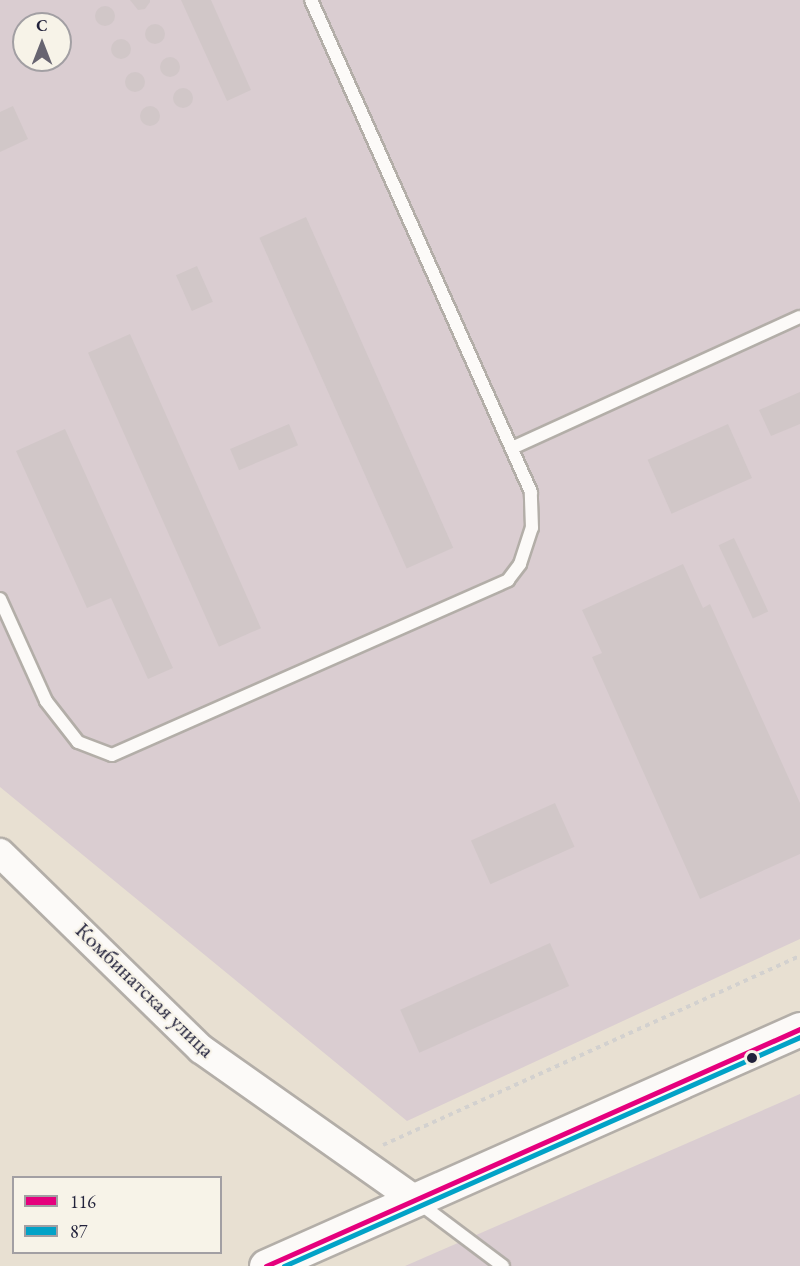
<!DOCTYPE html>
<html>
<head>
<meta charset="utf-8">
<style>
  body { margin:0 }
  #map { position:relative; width:800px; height:1266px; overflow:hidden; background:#e8e0d2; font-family:"EB Garamond",serif }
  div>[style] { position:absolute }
  .industrial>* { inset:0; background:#dacdd1 }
  .building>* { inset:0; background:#d1c7c8; transform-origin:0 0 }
  .round { border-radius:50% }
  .path>* { height:4px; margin-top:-2px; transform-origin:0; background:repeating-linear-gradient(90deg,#d3d1cf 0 4.5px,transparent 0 9px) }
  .roads { filter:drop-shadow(2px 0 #b3aea8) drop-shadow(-2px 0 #b3aea8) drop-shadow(0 2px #b3aea8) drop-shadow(0 -2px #b3aea8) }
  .service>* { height:12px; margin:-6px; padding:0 6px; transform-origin:6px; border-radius:6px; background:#fcfaf8 }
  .tertiary>* { height:28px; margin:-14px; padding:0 14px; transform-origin:14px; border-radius:14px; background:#fcfaf8 }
  .secondary>* { height:33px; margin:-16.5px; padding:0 16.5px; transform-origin:16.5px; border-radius:16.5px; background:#fcfaf8 }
  .bus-1>* { height:4.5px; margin:-2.25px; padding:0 2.25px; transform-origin:2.25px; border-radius:2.25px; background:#e5007d }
  .bus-2>* { height:4.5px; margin:-2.25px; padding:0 2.25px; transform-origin:2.25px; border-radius:2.25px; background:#02a2c7 }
  .dots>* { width:16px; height:16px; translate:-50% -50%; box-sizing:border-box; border:3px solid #f7f3e8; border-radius:50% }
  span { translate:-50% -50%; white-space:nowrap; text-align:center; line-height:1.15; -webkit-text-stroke:4.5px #f7f3e8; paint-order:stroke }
  .street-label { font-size:22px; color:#22223b }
  .legend { position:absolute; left:12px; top:1176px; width:210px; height:78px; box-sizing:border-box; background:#f7f3e8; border:2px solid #a29fa3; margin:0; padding:8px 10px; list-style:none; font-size:18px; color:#22223b }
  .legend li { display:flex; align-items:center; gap:12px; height:30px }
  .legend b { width:30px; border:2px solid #a29fa3 }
  .north { position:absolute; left:12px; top:12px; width:60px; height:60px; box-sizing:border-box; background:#f7f3e8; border:2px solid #a29fa3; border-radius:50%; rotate:0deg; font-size:16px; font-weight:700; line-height:24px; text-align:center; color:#22223b }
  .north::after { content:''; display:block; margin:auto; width:21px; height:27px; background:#676470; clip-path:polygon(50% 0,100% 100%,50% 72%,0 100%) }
</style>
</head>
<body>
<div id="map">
  <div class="industrial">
    <i style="clip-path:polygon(evenodd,0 0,800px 0,800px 939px,407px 1121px,0 787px,0 0,24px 24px,60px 24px,60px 60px,24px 60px,24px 24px)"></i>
    <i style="clip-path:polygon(800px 1094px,800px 1266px,405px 1266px)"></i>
  </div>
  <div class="building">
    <i style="clip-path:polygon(130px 0,150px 0,150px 2px,145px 9px,138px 10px)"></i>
    <i style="clip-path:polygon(181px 0,211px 0,251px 90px,227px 101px)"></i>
    <i class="round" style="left:95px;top:6px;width:20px;height:20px"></i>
    <i class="round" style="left:145px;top:24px;width:20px;height:20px"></i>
    <i class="round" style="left:111px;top:39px;width:20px;height:20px"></i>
    <i class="round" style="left:160px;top:57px;width:20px;height:20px"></i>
    <i class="round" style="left:125px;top:72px;width:20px;height:20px"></i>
    <i class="round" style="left:173px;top:88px;width:20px;height:20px"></i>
    <i style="clip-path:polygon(13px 106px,28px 139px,0 152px,0 112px)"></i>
    <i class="round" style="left:140px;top:106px;width:20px;height:20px"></i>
    <i style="left:306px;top:217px;width:362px;height:51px;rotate:66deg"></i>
    <i style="left:197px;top:266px;width:39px;height:23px;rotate:66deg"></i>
    <i style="left:130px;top:334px;width:322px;height:46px;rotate:66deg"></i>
    <i style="clip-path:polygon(800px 392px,800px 424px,771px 436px,759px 410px)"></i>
    <i style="left:289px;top:424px;width:23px;height:64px;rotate:67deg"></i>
    <i style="left:728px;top:424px;width:59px;height:88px;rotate:66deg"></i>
    <i style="clip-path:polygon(65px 429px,173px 668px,148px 679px,111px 598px,87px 608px,16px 451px)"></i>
    <i style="left:734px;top:538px;width:81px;height:17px;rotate:65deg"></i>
    <i style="clip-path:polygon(683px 564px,703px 608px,710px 604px,800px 803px,800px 854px,700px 899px,592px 657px,602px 653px,582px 610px)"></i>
    <i style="left:555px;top:803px;width:48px;height:92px;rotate:66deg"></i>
    <i style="left:550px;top:943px;width:47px;height:164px;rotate:66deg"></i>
  </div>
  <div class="path">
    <i style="left:383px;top:1145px;width:458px;rotate:-24.4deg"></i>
  </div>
  <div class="roads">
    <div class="service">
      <i style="left:512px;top:448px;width:316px;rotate:-24.5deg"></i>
      <i style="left:0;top:599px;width:112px;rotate:65.7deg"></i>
      <i style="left:46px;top:701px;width:52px;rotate:52deg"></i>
      <i style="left:78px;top:742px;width:36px;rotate:21deg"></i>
      <i style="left:112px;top:755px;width:433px;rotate:-23.8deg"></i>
      <i style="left:508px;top:580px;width:20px;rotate:-53deg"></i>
      <i style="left:520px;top:564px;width:38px;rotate:-72deg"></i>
      <i style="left:532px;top:528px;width:36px;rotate:-92deg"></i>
      <i style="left:531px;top:492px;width:539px;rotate:-114.09deg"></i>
      <i style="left:419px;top:1203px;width:105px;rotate:36.9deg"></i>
    </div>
    <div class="tertiary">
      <i style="left:0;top:853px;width:281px;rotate:44.3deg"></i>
      <i style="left:201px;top:1049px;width:262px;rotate:35.2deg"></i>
    </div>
    <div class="secondary">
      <i style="left:266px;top:1266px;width:584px;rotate:-23.93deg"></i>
    </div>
  </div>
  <div class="bus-1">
    <i style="left:266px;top:1266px;width:584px;rotate:-23.93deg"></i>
  </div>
  <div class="bus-2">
    <i style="left:284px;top:1266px;width:565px;rotate:-23.93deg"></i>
  </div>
  <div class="dots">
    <i style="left:752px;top:1058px;background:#22223b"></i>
  </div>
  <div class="street-label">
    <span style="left:145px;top:990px;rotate:44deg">Комбинатская улица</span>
  </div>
  <ul class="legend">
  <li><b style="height:8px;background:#e5007d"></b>116</li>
  <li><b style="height:8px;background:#02a2c7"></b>87</li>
  </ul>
  <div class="north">С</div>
</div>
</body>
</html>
